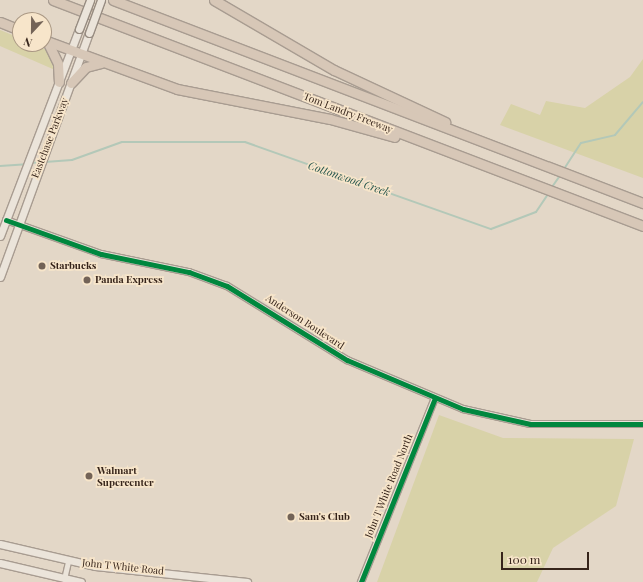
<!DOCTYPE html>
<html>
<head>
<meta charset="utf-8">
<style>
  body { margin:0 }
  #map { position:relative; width:643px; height:582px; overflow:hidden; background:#e3d7c7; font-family:"Playfair Display",serif }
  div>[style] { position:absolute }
  .green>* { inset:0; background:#d8d2a8 }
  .stream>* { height:2px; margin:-1px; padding:0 1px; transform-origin:1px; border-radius:1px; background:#b3c8b8 }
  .roads { filter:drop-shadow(1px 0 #a89c91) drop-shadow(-1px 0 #a89c91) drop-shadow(0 1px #a89c91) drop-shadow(0 -1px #a89c91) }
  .minor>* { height:5px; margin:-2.5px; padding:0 2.5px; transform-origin:2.5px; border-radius:2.5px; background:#ebe4da }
  .tertiary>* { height:6px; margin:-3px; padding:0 3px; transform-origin:3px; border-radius:3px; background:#ebe4da }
  .secondary>* { height:7px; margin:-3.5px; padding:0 3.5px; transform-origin:3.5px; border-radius:3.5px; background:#ebe4da }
  .motorway>* { height:9px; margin:-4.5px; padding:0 4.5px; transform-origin:4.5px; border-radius:4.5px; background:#d7c7b7 }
  .bridges { filter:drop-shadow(1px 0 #978c81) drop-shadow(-1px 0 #978c81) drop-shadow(0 1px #978c81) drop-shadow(0 -1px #978c81) }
  .secondary-bridge>* { height:7px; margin:-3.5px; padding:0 3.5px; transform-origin:3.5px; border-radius:3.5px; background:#ebe4da }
  .cycleway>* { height:5px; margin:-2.5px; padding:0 2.5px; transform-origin:2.5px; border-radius:2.5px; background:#00873e }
  .dots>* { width:11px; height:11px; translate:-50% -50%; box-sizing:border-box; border:2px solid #f7e5ca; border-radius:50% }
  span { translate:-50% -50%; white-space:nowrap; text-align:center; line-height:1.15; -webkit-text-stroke:3.5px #f7e5ca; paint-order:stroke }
  .street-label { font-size:10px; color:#36241a }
  .poi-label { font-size:10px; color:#36241a; font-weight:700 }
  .left { translate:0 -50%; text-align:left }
  .water-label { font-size:11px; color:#28574e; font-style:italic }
  .north { position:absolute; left:12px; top:12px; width:40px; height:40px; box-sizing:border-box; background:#f7e5ca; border:1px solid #aa9884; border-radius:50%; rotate:202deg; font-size:11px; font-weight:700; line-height:16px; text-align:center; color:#36241a }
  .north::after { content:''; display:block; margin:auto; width:14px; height:18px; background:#736357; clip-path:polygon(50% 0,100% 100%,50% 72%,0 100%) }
  .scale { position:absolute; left:501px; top:552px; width:88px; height:18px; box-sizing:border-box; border:2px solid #36241a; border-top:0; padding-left:5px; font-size:12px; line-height:14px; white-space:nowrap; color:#36241a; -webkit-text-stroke:3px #f7e5ca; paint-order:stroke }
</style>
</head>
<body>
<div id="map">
  <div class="green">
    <i style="clip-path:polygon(0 30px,20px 38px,20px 44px,45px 49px,54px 60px,55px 70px,0 46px)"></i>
    <i style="clip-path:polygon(643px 59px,643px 178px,500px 125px,511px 104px,540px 115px,546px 101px,585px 108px,630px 77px)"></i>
    <i style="clip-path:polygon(439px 415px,503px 438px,634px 439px,616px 506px,553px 548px,537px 582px,377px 582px)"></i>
  </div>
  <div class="stream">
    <i style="left:45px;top:162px;width:27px;rotate:-4deg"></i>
    <i style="left:72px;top:160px;width:53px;rotate:-19.8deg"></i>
    <i style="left:122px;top:142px;width:123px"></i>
    <i style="left:245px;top:142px;width:261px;rotate:19.5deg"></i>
    <i style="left:491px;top:229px;width:48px;rotate:-20.7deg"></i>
    <i style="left:536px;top:212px;width:23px;rotate:-56deg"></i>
    <i style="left:31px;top:163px;width:9px;rotate:-6deg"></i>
    <i style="left:0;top:166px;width:26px;rotate:-4deg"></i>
    <i style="left:564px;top:169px;width:31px;rotate:-57deg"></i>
    <i style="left:581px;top:143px;width:35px;rotate:-13deg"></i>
    <i style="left:615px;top:135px;width:43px;rotate:-49.7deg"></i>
    <i style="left:552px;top:187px;width:16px;rotate:-55deg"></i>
  </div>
  <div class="roads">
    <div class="minor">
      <i style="left:64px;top:579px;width:18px;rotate:-77deg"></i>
    </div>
    <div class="tertiary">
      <i style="left:6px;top:220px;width:101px;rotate:19.7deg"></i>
      <i style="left:101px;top:254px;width:90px;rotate:11.6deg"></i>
      <i style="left:189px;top:272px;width:40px;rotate:20.2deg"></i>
      <i style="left:227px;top:286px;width:141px;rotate:31.7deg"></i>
      <i style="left:347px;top:360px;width:126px;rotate:22.9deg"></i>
      <i style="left:463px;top:409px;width:69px;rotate:12.6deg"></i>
      <i style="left:530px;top:424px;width:113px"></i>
      <i style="left:361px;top:582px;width:198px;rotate:-68.1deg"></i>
    </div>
    <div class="secondary">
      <i style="left:0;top:236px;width:222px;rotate:-69.1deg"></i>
      <i style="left:0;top:277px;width:260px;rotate:-70deg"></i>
      <i style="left:0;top:544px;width:98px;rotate:13deg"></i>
      <i style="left:95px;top:566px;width:153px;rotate:6deg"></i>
      <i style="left:0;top:563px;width:83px;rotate:13.2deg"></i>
    </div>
    <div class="motorway">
      <i style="left:53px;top:0;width:632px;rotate:20.96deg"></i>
      <i style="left:113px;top:0;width:568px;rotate:20.96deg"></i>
      <i style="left:214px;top:0;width:139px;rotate:30.3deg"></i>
      <i style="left:334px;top:70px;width:123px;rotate:25.1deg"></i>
      <i style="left:0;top:22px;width:22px;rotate:22deg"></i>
      <i style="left:44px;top:40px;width:142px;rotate:20.2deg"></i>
      <i style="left:177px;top:89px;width:156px;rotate:11.1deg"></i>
      <i style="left:330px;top:119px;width:67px;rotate:15.5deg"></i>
      <i style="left:47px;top:41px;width:25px;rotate:64deg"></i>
      <i style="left:58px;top:64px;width:18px;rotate:87deg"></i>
      <i style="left:71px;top:83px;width:22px;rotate:-47deg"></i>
      <i style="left:86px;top:67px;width:16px;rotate:-15deg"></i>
    </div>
  </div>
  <div class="bridges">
    <div class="secondary-bridge">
      <i style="left:79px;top:29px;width:31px;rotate:-69deg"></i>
      <i style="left:89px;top:33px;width:35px;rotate:-70deg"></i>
    </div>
  </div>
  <div class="cycleway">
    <i style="left:6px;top:220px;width:101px;rotate:19.7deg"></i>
    <i style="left:101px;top:254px;width:90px;rotate:11.6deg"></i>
    <i style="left:189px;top:272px;width:40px;rotate:20.2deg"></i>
    <i style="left:227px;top:286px;width:141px;rotate:31.7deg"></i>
    <i style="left:347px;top:360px;width:126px;rotate:22.9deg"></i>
    <i style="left:463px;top:409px;width:69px;rotate:12.6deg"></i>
    <i style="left:530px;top:424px;width:113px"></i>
    <i style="left:361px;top:582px;width:198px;rotate:-68.1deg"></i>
  </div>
  <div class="dots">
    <i style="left:42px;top:266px;background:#736357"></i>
    <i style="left:87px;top:280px;background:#736357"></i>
    <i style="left:89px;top:476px;background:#736357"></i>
    <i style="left:291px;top:517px;background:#736357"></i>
  </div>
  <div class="street-label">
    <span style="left:348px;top:113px;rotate:21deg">Tom Landry Freeway</span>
    <span style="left:50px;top:138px;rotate:-69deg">Eastchase Parkway</span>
    <span style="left:305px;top:322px;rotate:33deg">Anderson Boulevard</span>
    <span style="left:389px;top:486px;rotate:-68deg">John T White Road North</span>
    <span style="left:123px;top:567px;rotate:6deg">John T White Road</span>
  </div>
  <div class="poi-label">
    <span class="left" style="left:50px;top:266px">Starbucks</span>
    <span class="left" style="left:95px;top:280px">Panda Express</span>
    <span class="left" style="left:97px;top:476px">Walmart<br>Supercenter</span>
    <span class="left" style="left:299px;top:517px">Sam's Club</span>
  </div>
  <div class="water-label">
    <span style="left:349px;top:179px;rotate:19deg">Cottonwood Creek</span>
  </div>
  <div class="north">N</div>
  <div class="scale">100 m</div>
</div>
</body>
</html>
